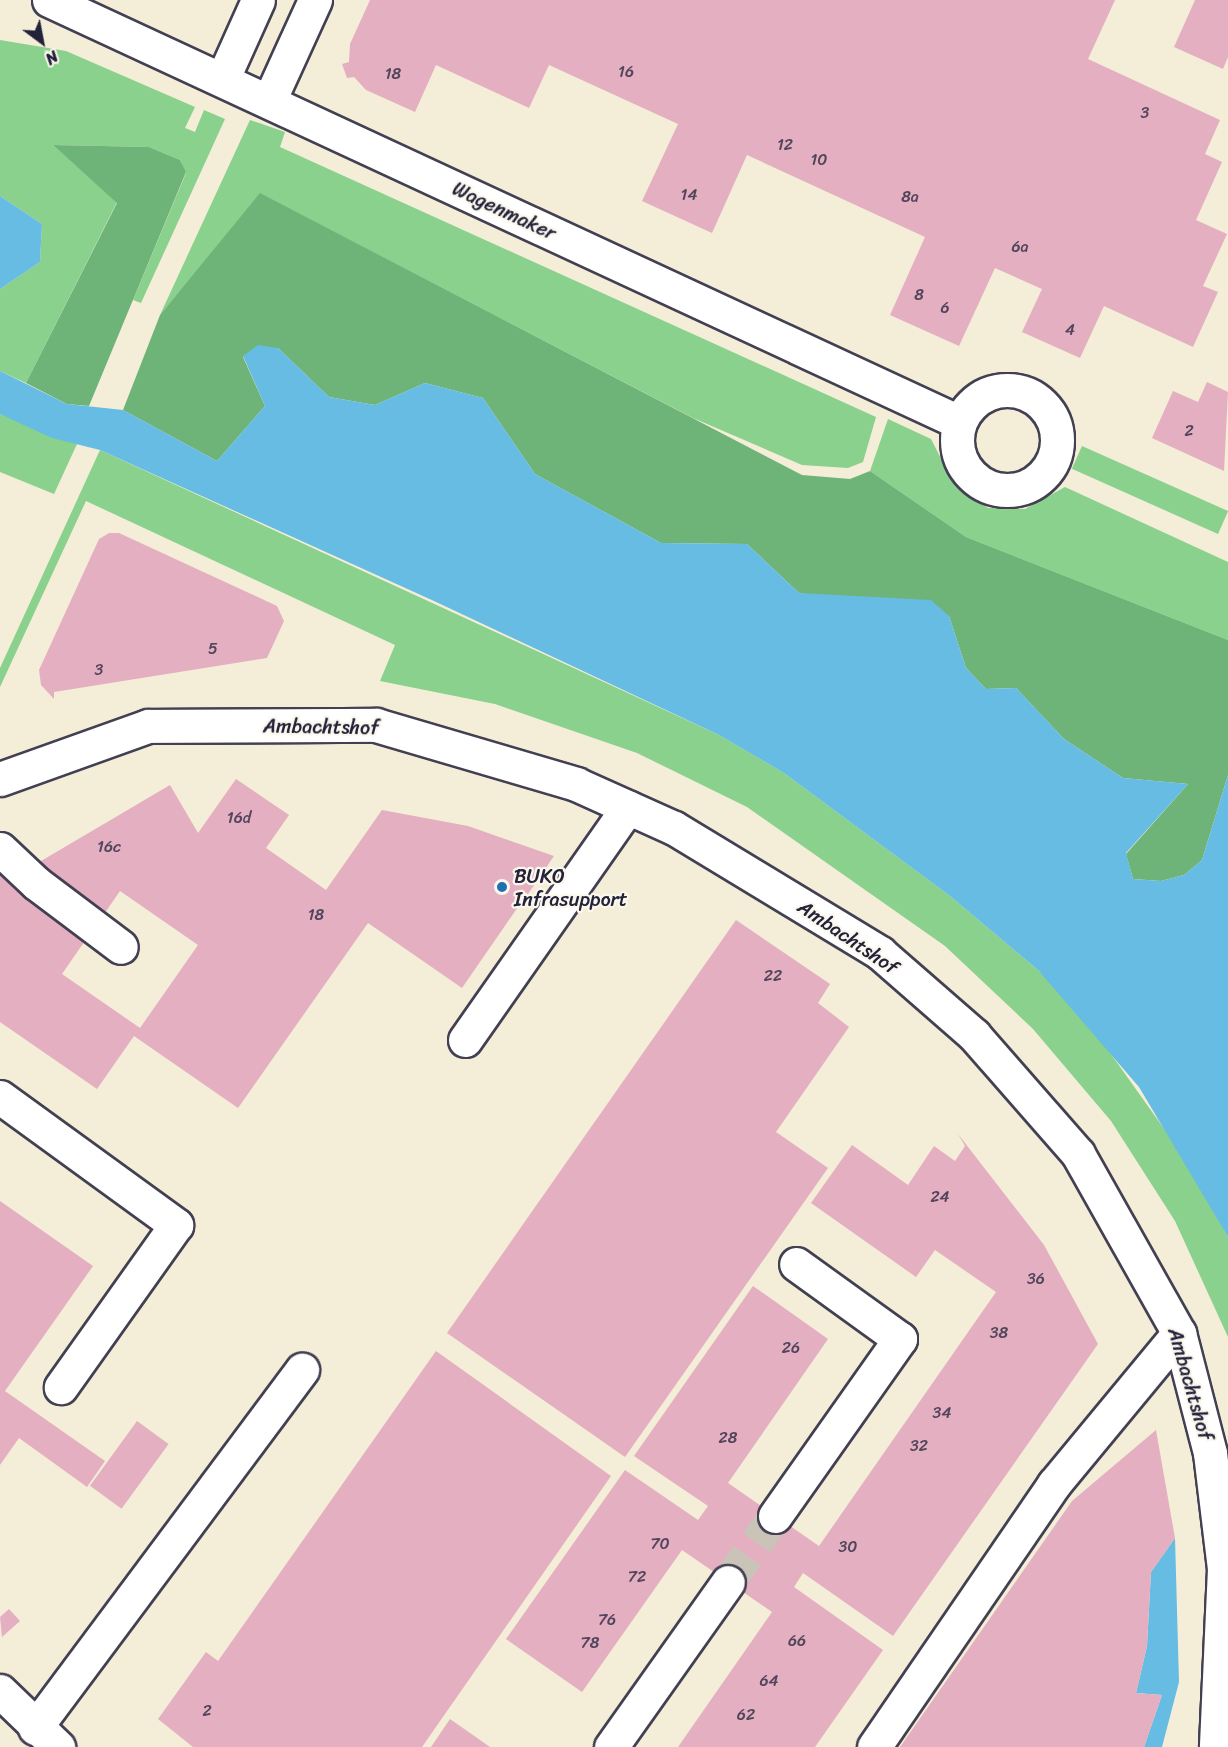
<!DOCTYPE html>
<html>
<head>
<meta charset="utf-8">
<style>
  body { margin:0 }
  #map { position:relative; width:1228px; height:1747px; overflow:hidden; background:#f4edd7; font-family:Sriracha,sans-serif }
  div>[style] { position:absolute }
  .green>* { inset:0; background:#89d18d; transform-origin:0 0 }
  .forest>* { inset:0; background:#6eb378 }
  .water>* { inset:0; background:#66bce2 }
  .building>* { inset:0; background:#e4afc1; transform-origin:0 0 }
  .minor-tunnel>* { height:33px; margin-top:-16.5px; transform-origin:0; background:repeating-linear-gradient(90deg,#cac4b8 0 33px,transparent 0 49px) }
  .roads { filter:drop-shadow(2px 0 #424052) drop-shadow(-2px 0 #424052) drop-shadow(0 2px #424052) drop-shadow(0 -2px #424052) }
  .minor>* { height:33px; margin:-16.5px; padding:0 16.5px; transform-origin:16.5px; border-radius:16.5px; background:#fff }
  .minor>.ring { margin:-16.5px; padding:0; box-sizing:content-box; background:none; border:33px solid #fff; border-radius:50% }
  .dots>* { width:16px; height:16px; translate:-50% -50%; box-sizing:border-box; border:3px solid #fbf7ec; border-radius:50% }
  span { translate:-50% -50%; white-space:nowrap; text-align:center; line-height:1.15; -webkit-text-stroke:4.5px #fbf7ec; paint-order:stroke }
  .number-label { font-size:16px; color:#52455c }
  .number-label span { -webkit-text-stroke-width:0 }
  .street-label { font-size:20px; color:#22223b }
  .poi-label { font-size:20px; color:#22223b }
  .left { translate:0 -50%; text-align:left }
  .north { position:absolute; left:12px; top:12px; width:60px; height:60px; -webkit-text-stroke:4px #fbf7ec; paint-order:stroke; rotate:148deg; font-size:16px; font-weight:700; line-height:24px; text-align:center; color:#22223b }
  .north::after { content:''; display:block; margin:auto; width:21px; height:27px; background:#22223b; clip-path:polygon(50% 0,100% 100%,50% 72%,0 100%) }
</style>
</head>
<body>
<div id="map">
  <div class="green">
    <i style="clip-path:polygon(0 40px,66px 51px,195px 107px,185px 128px,195px 132px,204px 110px,225px 119px,141px 303px,133px 300px,186px 173px,180px 160px,149px 147px,53px 145px,117px 202px,26px 383px,0 371px,0 289px,40px 262px,42px 224px,0 196px)"></i>
    <i style="clip-path:polygon(250px 120px,285px 132px,280px 147px,876px 417px,863px 462px,848px 468px,802px 465px,693px 418px,261px 194px,160px 315px)"></i>
    <i style="clip-path:polygon(0 414px,77px 444px,54px 494px,0 472px)"></i>
    <i style="clip-path:polygon(888px 419px,931px 439px,955px 486px,988px 508px,1025px 509px,1065px 487px,1228px 562px,1228px 640px,966px 537px,870px 471px)"></i>
    <i style="left:1082px;top:446px;width:160px;height:25px;rotate:24deg"></i>
    <i style="clip-path:polygon(100px 450px,719px 735px,784px 773px,950px 896px,1038px 970px,1091px 1026px,1182px 1154px,1228px 1237px,1228px 1337px,1175px 1221px,1111px 1121px,1033px 1029px,945px 946px,747px 807px,637px 753px,495px 704px,380px 681px,395px 645px,86px 501px,0 687px,0 668px)"></i>
  </div>
  <div class="forest">
    <i style="clip-path:polygon(53px 145px,149px 147px,180px 160px,186px 172px,89px 406px,67px 404px,26px 383px,117px 203px)"></i>
    <i style="clip-path:polygon(260px 193px,802px 475px,850px 479px,870px 471px,966px 537px,1228px 640px,1228px 775px,1202px 860px,1184px 875px,1161px 881px,1133px 879px,1126px 854px,1188px 784px,1123px 778px,1064px 739px,1016px 688px,986px 689px,966px 668px,949px 616px,799px 593px,747px 544px,661px 543px,535px 474px,483px 398px,425px 383px,375px 405px,329px 397px,278px 348px,243px 357px,265px 406px,217px 461px,123px 410px,160px 315px)"></i>
  </div>
  <div class="water">
    <i style="clip-path:polygon(0 196px,42px 224px,40px 262px,0 289px)"></i>
    <i style="clip-path:polygon(258px 345px,278px 348px,329px 397px,375px 405px,425px 383px,483px 398px,535px 474px,661px 543px,747px 544px,799px 593px,931px 600px,949px 616px,966px 668px,986px 689px,1016px 688px,1064px 739px,1123px 778px,1188px 784px,1126px 853px,1133px 879px,1161px 881px,1184px 875px,1202px 860px,1228px 775px,1228px 1237px,1139px 1087px,1038px 970px,950px 896px,784px 773px,719px 735px,434px 601px,100px 450px,52px 438px,0 414px,0 371px,67px 404px,123px 410px,217px 461px,265px 406px,243px 356px)"></i>
    <i style="clip-path:polygon(1175px 1538px,1179px 1682px,1162px 1747px,1144px 1747px,1162px 1695px,1136px 1693px,1147px 1646px,1151px 1572px)"></i>
  </div>
  <div class="building">
    <i style="clip-path:polygon(370px 0,1115px 0,1088px 59px,1220px 120px,1205px 154px,1222px 162px,1196px 220px,1227px 234px,1203px 286px,1218px 292px,1193px 347px,1104px 306px,1080px 358px,1022px 332px,1042px 289px,995px 268px,959px 346px,890px 315px,925px 237px,747px 155px,712px 233px,642px 201px,678px 124px,549px 65px,529px 108px,436px 65px,415px 112px,366px 90px,354px 77px,347px 78px,342px 64px,349px 62px,350px 44px)"></i>
    <i style="clip-path:polygon(1195px 0,1228px 0,1228px 57px,1223px 69px,1174px 47px)"></i>
    <i style="clip-path:polygon(1207px 382px,1228px 392px,1224px 471px,1152px 438px,1173px 391px,1198px 402px)"></i>
    <i style="clip-path:polygon(109px 533px,119px 533px,277px 606px,284px 621px,267px 658px,54px 692px,54px 699px,41px 685px,39px 670px,99px 539px)"></i>
    <i style="clip-path:polygon(236px 779px,289px 815px,266px 848px,326px 890px,382px 810px,468px 826px,554px 856px,528px 894px,523px 891px,514px 904px,518px 907px,462px 988px,368px 923px,238px 1108px,134px 1036px,97px 1089px,0 1022px,0 873px,89px 935px,62px 974px,140px 1028px,198px 945px,120px 891px,100px 920px,59px 891px,41px 861px,170px 785px,198px 833px)"></i>
    <i style="clip-path:polygon(736px 920px,830px 984px,818px 1003px,849px 1027px,776px 1132px,828px 1168px,625px 1457px,447px 1333px)"></i>
    <i style="clip-path:polygon(958px 1134px,1044px 1245px,1098px 1344px,893px 1636px,803px 1573px,794px 1587px,883px 1650px,815px 1747px,678px 1747px,772px 1612px,682px 1550px,582px 1692px,506px 1639px,625px 1470px,698px 1520px,708px 1506px,634px 1456px,753px 1286px,828px 1339px,728px 1483px,819px 1546px,996px 1292px,935px 1250px,916px 1277px,811px 1203px,852px 1145px,908px 1185px,934px 1146px,955px 1161px,965px 1146px)"></i>
    <i style="clip-path:polygon(0 1201px,93px 1266px,5px 1391px,105px 1461px,87px 1487px,19px 1438px,0 1465px)"></i>
    <i style="clip-path:polygon(436px 1351px,611px 1476px,422px 1747px,193px 1747px,158px 1719px,206px 1652px,218px 1661px)"></i>
    <i style="left:137px;top:1421px;width:39px;height:80px;rotate:36deg"></i>
    <i style="clip-path:polygon(1156px 1430px,1175px 1538px,1151px 1572px,1147px 1646px,1136px 1693px,1162px 1695px,1144px 1747px,900px 1747px,1072px 1501px)"></i>
    <i style="clip-path:polygon(9px 1609px,20px 1621px,2px 1637px,0 1617px)"></i>
    <i style="clip-path:polygon(450px 1719px,490px 1747px,431px 1747px)"></i>
  </div>
  <div class="minor-tunnel">
    <i style="left:728px;top:1582px;width:81px;rotate:-54.5deg"></i>
  </div>
  <div class="roads">
    <div class="minor">
      <i style="left:49px;top:0;width:1003px;rotate:24.88deg"></i>
      <i style="left:223px;top:78px;width:85px;rotate:-65.8deg"></i>
      <i style="left:269px;top:101px;width:111px;rotate:-65.5deg"></i>
      <i class="ring" style="left:957px;top:390px;width:67px;height:67px"></i>
      <i style="left:0;top:779px;width:157px;rotate:-19.7deg"></i>
      <i style="left:148px;top:726px;width:228px;rotate:-0.3deg"></i>
      <i style="left:376px;top:725px;width:209px;rotate:16.4deg"></i>
      <i style="left:576px;top:784px;width:107px;rotate:24.2deg"></i>
      <i style="left:674px;top:828px;width:241px;rotate:31.2deg"></i>
      <i style="left:880px;top:953px;width:125px;rotate:41.1deg"></i>
      <i style="left:974px;top:1035px;width:158px;rotate:48.8deg"></i>
      <i style="left:1078px;top:1154px;width:206px;rotate:60.6deg"></i>
      <i style="left:1179px;top:1333px;width:124px;rotate:75.5deg"></i>
      <i style="left:1210px;top:1453px;width:116px;rotate:83.1deg"></i>
      <i style="left:1224px;top:1568px;width:179px;rotate:92.6deg"></i>
      <i style="left:0;top:849px;width:50px;rotate:43.4deg"></i>
      <i style="left:36px;top:883px;width:106px;rotate:37deg"></i>
      <i style="left:465px;top:1040px;width:284px;rotate:-55deg"></i>
      <i style="left:0;top:1097px;width:218px;rotate:36deg"></i>
      <i style="left:176px;top:1225px;width:199px;rotate:125.4deg"></i>
      <i style="left:775px;top:1516px;width:217px;rotate:-54.8deg"></i>
      <i style="left:900px;top:1339px;width:128px;rotate:-144.2deg"></i>
      <i style="left:0;top:1691px;width:81px;rotate:44deg"></i>
      <i style="left:35px;top:1728px;width:447px;rotate:-53.3deg"></i>
      <i style="left:611px;top:1747px;width:202px;rotate:-54.7deg"></i>
      <i style="left:874px;top:1747px;width:319px;rotate:-55.6deg"></i>
      <i style="left:1054px;top:1484px;width:196px;rotate:-50.4deg"></i>
    </div>
  </div>
  <div class="dots">
    <i style="left:502px;top:887px;background:#1f6fb2"></i>
  </div>
  <div class="number-label">
    <span style="left:626px;top:72px">16</span>
    <span style="left:393px;top:74px">18</span>
    <span style="left:1145px;top:113px">3</span>
    <span style="left:785px;top:145px">12</span>
    <span style="left:819px;top:160px">10</span>
    <span style="left:689px;top:195px">14</span>
    <span style="left:910px;top:197px">8a</span>
    <span style="left:1020px;top:247px">6a</span>
    <span style="left:919px;top:295px">8</span>
    <span style="left:945px;top:308px">6</span>
    <span style="left:1070px;top:330px">4</span>
    <span style="left:1189px;top:431px">2</span>
    <span style="left:213px;top:649px">5</span>
    <span style="left:99px;top:670px">3</span>
    <span style="left:239px;top:818px">16d</span>
    <span style="left:109px;top:847px">16c</span>
    <span style="left:316px;top:915px">18</span>
    <span style="left:773px;top:976px">22</span>
    <span style="left:940px;top:1197px">24</span>
    <span style="left:1036px;top:1279px">36</span>
    <span style="left:999px;top:1333px">38</span>
    <span style="left:791px;top:1348px">26</span>
    <span style="left:942px;top:1413px">34</span>
    <span style="left:728px;top:1438px">28</span>
    <span style="left:919px;top:1446px">32</span>
    <span style="left:660px;top:1544px">70</span>
    <span style="left:848px;top:1547px">30</span>
    <span style="left:637px;top:1577px">72</span>
    <span style="left:607px;top:1620px">76</span>
    <span style="left:797px;top:1641px">66</span>
    <span style="left:590px;top:1643px">78</span>
    <span style="left:769px;top:1681px">64</span>
    <span style="left:207px;top:1711px">2</span>
    <span style="left:746px;top:1715px">62</span>
  </div>
  <div class="street-label">
    <span style="left:504px;top:211px;rotate:25deg">Wagenmaker</span>
    <span style="left:321px;top:727px;rotate:1deg">Ambachtshof</span>
    <span style="left:848px;top:937px;rotate:34deg">Ambachtshof</span>
    <span style="left:1190px;top:1384px;rotate:74deg">Ambachtshof</span>
  </div>
  <div class="poi-label">
    <span class="left" style="left:514px;top:888px">BUKO<br>Infrasupport</span>
  </div>
  <div class="north">N</div>
</div>
</body>
</html>
